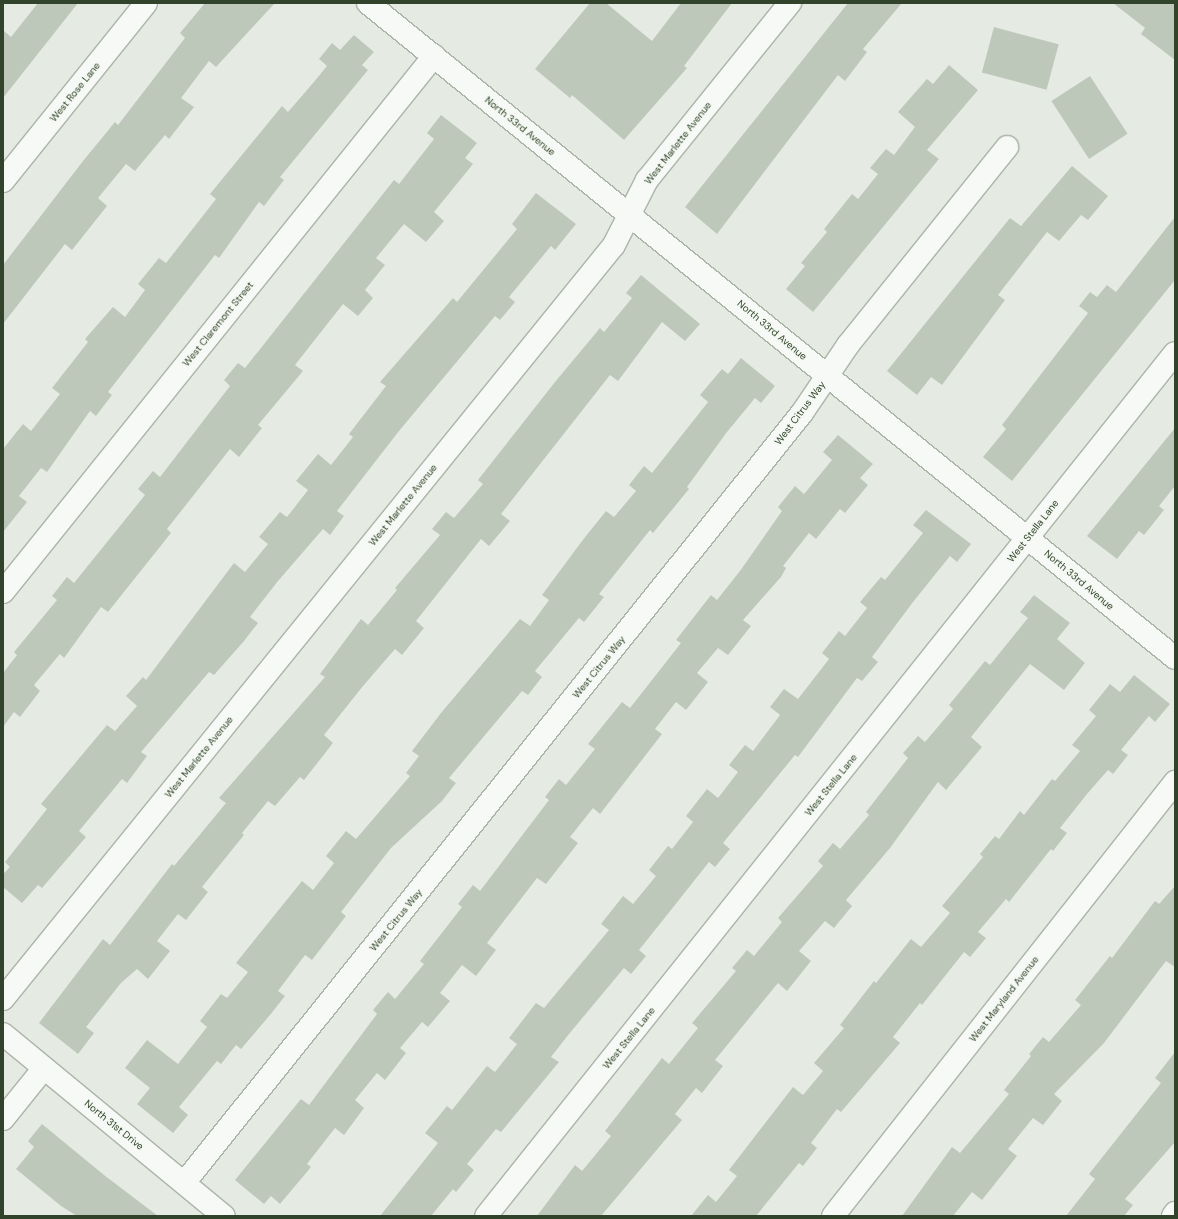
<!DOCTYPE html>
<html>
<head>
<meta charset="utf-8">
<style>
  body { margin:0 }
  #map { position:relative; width:1178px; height:1219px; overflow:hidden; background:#e5ebe3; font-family:"DM Sans",sans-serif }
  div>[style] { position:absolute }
  .building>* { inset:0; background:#bec8ba; transform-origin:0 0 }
  .roads { filter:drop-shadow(1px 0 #abb5a8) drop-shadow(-1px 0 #abb5a8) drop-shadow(0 1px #abb5a8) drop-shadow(0 -1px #abb5a8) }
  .minor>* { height:22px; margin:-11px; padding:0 11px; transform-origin:11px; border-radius:11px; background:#f6f9f6 }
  span { translate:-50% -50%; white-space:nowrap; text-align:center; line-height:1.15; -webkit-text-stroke:3px #f4f8f2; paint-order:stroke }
  .street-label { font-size:10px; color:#31432a }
  .frame { position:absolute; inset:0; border:4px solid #31432a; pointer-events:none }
</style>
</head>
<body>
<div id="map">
  <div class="building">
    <i style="clip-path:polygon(38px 3px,78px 3px,3px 98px,3px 30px,11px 37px)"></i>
    <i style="clip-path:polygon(205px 3px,275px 3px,216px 67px,209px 61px,181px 98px,194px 107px,169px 139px,165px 135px,135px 171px,126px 164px,98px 198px,107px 206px,72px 250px,65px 244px,3px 324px,3px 265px,83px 161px,115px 122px,118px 125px,185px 38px,180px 33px)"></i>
    <i style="clip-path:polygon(590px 3px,606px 3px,652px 41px,681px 3px,732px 3px,684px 66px,687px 68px,624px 140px,572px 95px,570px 98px,535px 69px)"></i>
    <i style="clip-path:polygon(848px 3px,902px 3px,863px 49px,867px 52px,845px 81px,838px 75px,717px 234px,685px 207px)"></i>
    <i style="clip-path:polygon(1113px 3px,1175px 3px,1175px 60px,1141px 34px,1145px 28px)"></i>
    <i style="left:994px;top:27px;width:67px;height:47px;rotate:15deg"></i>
    <i style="clip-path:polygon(354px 35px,374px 52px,362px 65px,368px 70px,280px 177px,284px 180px,264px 206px,259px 202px,219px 258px,215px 255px,108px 392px,112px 395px,96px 416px,90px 411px,47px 472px,41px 468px,19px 496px,27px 502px,3px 532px,3px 449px,23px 424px,31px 431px,60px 394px,52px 388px,88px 342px,85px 339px,113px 307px,125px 317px,145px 290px,138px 284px,159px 258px,166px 263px,216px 199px,210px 194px,282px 106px,288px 112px,313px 83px,327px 66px,319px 59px,332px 43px,340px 50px)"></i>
    <i style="clip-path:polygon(949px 65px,978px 90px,927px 150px,939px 159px,813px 312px,786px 289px,805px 266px,801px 263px,827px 232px,824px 229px,852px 194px,858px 199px,878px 174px,870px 168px,886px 149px,894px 155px,915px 127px,898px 112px,927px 79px,933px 84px)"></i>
    <i style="left:1090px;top:76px;width:69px;height:46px;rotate:57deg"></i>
    <i style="clip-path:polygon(441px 115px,477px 143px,465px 158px,473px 164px,434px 212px,444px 221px,426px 242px,404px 224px,376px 258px,385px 265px,365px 290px,373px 298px,358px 316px,343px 304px,295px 365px,303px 371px,258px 425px,262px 428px,239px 457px,230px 449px,167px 529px,171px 533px,108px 612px,101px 607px,64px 658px,60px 654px,34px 685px,40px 691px,20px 717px,14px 712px,3px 727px,3px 673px,17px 655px,14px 652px,57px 600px,52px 596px,67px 577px,74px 583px,145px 495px,138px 489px,153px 471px,160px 477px,230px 386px,224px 380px,238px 363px,245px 368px,394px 180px,399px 184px,434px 139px,427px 133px)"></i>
    <i style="clip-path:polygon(1072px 166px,1108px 196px,1088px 220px,1081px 215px,1059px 241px,1047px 232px,998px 295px,1005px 300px,942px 385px,931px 377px,917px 395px,887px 371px,1010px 218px,1021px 226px)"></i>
    <i style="clip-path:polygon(536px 193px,576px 224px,555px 250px,551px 246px,509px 297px,515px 302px,500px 320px,495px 316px,399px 431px,337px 511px,344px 516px,330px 535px,323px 529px,278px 581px,250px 617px,258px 623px,244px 641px,214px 675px,209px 672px,141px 752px,147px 756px,127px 783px,122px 779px,79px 831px,86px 837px,42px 888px,38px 885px,22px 903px,3px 887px,3px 874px,10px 867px,5px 862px,47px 809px,41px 804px,107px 725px,115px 731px,137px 706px,126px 696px,143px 677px,146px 680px,234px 563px,245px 572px,268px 544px,259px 537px,280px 512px,287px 517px,308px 490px,296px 481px,318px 454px,331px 465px,353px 437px,349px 434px,386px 386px,380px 382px,453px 298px,457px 302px,517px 229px,512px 224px)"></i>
    <i style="clip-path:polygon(1175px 217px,1175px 280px,1012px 481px,983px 457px,1006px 429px,1002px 425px,1088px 313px,1079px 306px,1090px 292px,1097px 297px,1107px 285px,1116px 292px)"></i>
    <i style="clip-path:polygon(641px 275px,700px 324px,685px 341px,662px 322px,618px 381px,610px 375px,501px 514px,510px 521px,489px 546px,481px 539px,416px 621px,424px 628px,402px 655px,395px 649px,363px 686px,324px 735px,333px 743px,304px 780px,300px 777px,275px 806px,268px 801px,242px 833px,244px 835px,202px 887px,208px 892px,186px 920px,178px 914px,157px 941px,170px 951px,148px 979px,137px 969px,121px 983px,86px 1027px,94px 1033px,78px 1054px,39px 1023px,103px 939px,110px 945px,172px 864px,174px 866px,226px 803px,219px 798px,325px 677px,320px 674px,361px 619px,368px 625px,397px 590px,395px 588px,440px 535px,432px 529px,446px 512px,454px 518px,483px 484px,478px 480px,555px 382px,600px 328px,604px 332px,632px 298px,626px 293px)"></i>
    <i style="clip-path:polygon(741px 358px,775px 386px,761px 403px,755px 398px,727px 432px,687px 487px,689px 489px,653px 533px,650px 530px,599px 594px,604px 597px,584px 622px,579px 618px,535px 671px,542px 677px,528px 695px,522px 691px,449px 778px,456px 783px,442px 801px,391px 848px,341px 912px,346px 916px,312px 960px,305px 955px,278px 991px,285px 996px,270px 1015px,241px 1049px,236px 1045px,221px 1064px,217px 1061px,179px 1107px,188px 1115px,173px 1133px,137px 1104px,150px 1088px,125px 1068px,147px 1040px,178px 1064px,207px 1027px,200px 1021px,221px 994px,227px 998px,248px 972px,236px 963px,260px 933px,302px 881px,313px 890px,334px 863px,326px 856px,346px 831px,356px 839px,410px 776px,406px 773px,419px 756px,412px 751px,441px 713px,520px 619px,530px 626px,549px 600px,542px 595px,582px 541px,606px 511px,614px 517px,636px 491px,629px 485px,644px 466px,652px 473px,708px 402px,700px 395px,722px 369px,728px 374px)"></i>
    <i style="clip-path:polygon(1175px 428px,1175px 486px,1159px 506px,1164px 510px,1144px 535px,1139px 531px,1117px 559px,1087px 536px)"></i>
    <i style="clip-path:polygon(838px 435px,873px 464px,860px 478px,868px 485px,845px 513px,840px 509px,816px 539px,809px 533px,783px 566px,786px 568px,781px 577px,743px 620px,751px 626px,728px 655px,718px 648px,697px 673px,708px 682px,686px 710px,676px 702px,655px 729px,662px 734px,600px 814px,593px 808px,570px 837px,578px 843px,546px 884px,537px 878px,487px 943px,496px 950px,476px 976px,462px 965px,440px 993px,450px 1001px,428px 1027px,422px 1022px,400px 1048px,406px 1053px,385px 1080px,377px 1073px,355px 1100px,364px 1108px,344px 1135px,335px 1128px,307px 1164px,311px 1167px,280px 1204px,271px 1196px,264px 1204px,235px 1180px,301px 1099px,309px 1105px,377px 1014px,373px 1010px,388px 992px,395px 999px,424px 964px,420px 961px,462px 907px,458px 904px,473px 885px,480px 891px,549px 800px,545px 797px,559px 779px,566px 785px,595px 749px,588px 744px,622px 702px,630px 708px,681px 643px,676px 640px,711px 595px,717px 600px,740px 571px,782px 511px,778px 507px,795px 486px,804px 494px,832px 460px,823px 452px)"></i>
    <i style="clip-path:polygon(926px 510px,971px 544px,957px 562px,950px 556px,913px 602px,872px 657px,878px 662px,862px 681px,857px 678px,798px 757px,795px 755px,723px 843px,730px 849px,715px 867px,709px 862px,667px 915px,639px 950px,646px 956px,631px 974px,624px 968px,569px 1034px,551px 1057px,559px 1062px,501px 1132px,496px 1129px,467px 1164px,474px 1170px,456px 1192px,453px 1189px,431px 1216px,380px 1216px,438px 1143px,425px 1133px,447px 1106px,452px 1110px,487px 1066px,495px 1072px,517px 1044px,509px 1038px,536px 1003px,544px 1008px,609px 930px,601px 924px,623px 896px,633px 904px,656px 876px,649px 870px,668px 846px,672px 849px,693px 822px,686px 816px,707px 789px,718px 798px,738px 772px,729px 765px,745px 745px,753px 751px,780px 715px,770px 707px,784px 689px,798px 699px,829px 659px,822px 653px,839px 631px,845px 636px,867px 608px,860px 602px,881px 577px,885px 580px,923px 533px,913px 525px)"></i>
    <i style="clip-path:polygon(1034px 595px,1070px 623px,1057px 639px,1085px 663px,1064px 690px,1030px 664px,971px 737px,982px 747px,946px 790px,938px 782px,890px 848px,846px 900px,852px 906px,834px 928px,825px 921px,799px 951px,811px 961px,787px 991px,778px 983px,715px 1060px,723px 1066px,702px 1093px,696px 1088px,675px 1114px,682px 1120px,601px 1216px,537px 1216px,575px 1165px,582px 1171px,611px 1136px,605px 1131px,662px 1058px,669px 1064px,698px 1028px,692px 1023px,736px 971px,732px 968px,747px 950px,754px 956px,782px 922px,778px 918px,823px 866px,818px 861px,833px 843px,840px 849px,869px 815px,866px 812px,908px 758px,903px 753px,918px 736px,925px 742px,953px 709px,949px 705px,985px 661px,990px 665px,1028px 618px,1020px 612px)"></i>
    <i style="clip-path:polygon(1134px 675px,1170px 704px,1155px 722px,1149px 716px,1121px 750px,1128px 755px,1113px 774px,1108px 770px,1087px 794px,1060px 828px,1067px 833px,1053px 851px,1051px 849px,1009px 902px,1006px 899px,978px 932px,986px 938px,970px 957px,964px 952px,922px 1005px,920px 1003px,893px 1037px,900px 1043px,841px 1112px,837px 1109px,811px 1143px,817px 1148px,803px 1166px,799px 1163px,756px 1216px,691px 1216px,708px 1195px,716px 1202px,737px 1176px,729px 1170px,793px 1087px,803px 1095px,823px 1071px,814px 1063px,844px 1028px,840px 1025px,874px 981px,876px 983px,911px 939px,921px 947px,950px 913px,942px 906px,983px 857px,980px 854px,995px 836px,999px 839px,1020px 811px,1024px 815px,1052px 779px,1055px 781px,1080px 751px,1072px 745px,1096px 716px,1089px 710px,1110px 684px,1120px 692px)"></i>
    <i style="clip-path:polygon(1175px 886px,1175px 967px,1166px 961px,1104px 1043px,1054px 1094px,1062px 1101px,1043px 1125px,1033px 1118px,1008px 1149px,1017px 1156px,982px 1200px,972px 1192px,953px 1216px,902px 1216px,952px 1147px,960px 1153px,1009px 1094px,1004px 1090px,1031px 1056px,1029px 1054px,1043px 1037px,1049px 1042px,1081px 1005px,1075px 1000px,1110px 956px,1112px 958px,1155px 901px,1159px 904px)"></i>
    <i style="clip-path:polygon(1175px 1052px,1175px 1142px,1125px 1199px,1133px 1205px,1124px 1216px,1066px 1216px,1095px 1179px,1089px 1174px,1161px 1083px,1155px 1078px)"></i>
    <i style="clip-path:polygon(42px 1124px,104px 1175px,158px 1216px,77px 1216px,61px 1206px,16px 1169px,34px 1147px,28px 1141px)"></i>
  </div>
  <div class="roads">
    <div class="minor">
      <i style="left:368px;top:3px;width:1039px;rotate:39.06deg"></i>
      <i style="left:3px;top:181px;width:228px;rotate:-51.2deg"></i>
      <i style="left:3px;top:592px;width:688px;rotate:-51.2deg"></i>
      <i style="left:3px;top:999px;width:970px;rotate:-50.98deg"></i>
      <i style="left:614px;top:245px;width:73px;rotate:-63.1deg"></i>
      <i style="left:647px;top:180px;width:228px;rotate:-51.1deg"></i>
      <i style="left:3px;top:1034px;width:286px;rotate:39.5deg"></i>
      <i style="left:3px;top:1119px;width:65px;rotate:-51.2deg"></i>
      <i style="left:184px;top:1183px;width:987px;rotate:-51.25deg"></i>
      <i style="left:802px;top:413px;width:82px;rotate:-55.9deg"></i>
      <i style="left:848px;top:345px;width:254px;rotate:-51.2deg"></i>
      <i style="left:486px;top:1216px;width:1104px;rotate:-51.4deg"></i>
      <i style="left:833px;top:1216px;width:553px;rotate:-51.76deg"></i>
      <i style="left:1173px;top:1216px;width:4px;rotate:-56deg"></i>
    </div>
  </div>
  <div class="street-label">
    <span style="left:75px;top:92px;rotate:-51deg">West Rose Lane</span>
    <span style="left:520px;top:126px;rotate:39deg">North 33rd Avenue</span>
    <span style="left:678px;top:143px;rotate:-52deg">West Marlette Avenue</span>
    <span style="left:218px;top:324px;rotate:-51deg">West Claremont Street</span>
    <span style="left:772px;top:330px;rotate:40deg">North 33rd Avenue</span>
    <span style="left:800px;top:413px;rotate:-53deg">West Citrus Way</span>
    <span style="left:403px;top:505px;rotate:-51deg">West Marlette Avenue</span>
    <span style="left:1033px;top:531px;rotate:-52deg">West Stella Lane</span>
    <span style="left:1079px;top:580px;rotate:40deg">North 33rd Avenue</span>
    <span style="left:599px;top:667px;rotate:-51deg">West Citrus Way</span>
    <span style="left:199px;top:757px;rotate:-51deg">West Marlette Avenue</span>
    <span style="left:831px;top:785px;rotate:-51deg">West Stella Lane</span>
    <span style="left:396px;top:920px;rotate:-51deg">West Citrus Way</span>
    <span style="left:1004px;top:999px;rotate:-52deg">West Maryland Avenue</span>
    <span style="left:629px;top:1038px;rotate:-51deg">West Stella Lane</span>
    <span style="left:114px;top:1125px;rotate:39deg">North 31st Drive</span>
  </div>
  <div class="frame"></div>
</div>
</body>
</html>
